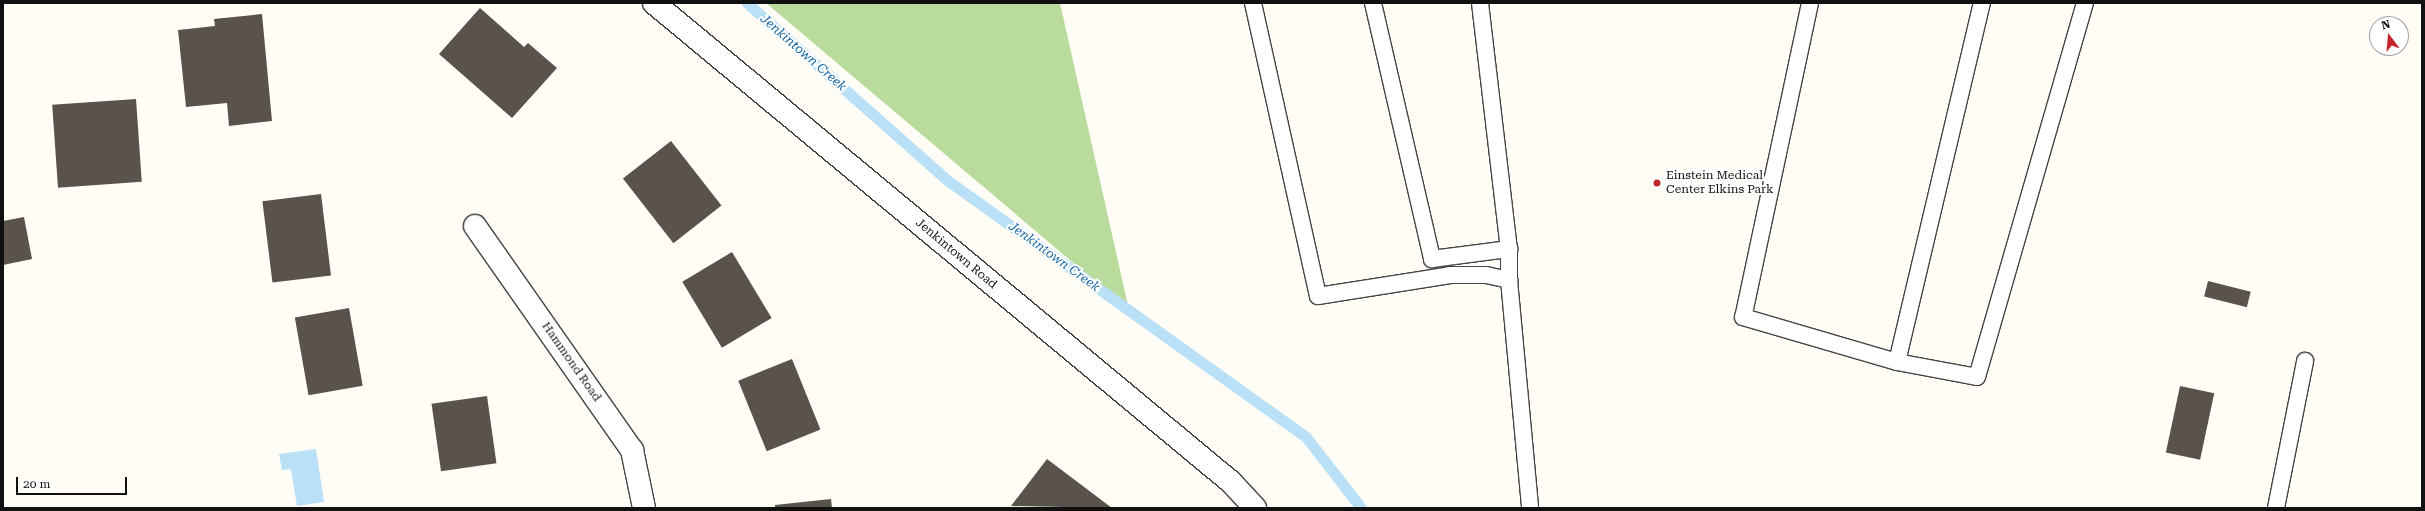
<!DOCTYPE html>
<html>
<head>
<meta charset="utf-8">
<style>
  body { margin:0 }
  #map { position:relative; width:2425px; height:511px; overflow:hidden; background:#fffdf5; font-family:"Roboto Serif",serif }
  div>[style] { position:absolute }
  .forest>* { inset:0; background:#b9dc9c }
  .water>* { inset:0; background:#b9e0f7 }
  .stream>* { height:11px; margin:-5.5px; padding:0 5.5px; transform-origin:5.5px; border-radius:5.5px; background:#b9e0f7 }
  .building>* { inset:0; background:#5a524d; transform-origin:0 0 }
  .roads { filter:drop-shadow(1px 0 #444) drop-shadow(-1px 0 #444) drop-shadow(0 1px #444) drop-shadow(0 -1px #444) }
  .lane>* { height:16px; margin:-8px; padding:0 8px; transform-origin:8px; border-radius:8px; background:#fff }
  .street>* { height:22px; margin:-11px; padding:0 11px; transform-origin:11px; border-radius:11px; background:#fff }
  .dots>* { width:11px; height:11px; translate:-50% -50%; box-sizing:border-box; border:2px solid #fff; border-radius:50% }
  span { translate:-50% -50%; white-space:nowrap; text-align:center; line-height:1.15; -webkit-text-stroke:4px #fff; paint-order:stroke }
  .poi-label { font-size:12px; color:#111 }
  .left { translate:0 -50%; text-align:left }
  .street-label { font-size:12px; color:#111 }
  .water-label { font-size:13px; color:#1768a6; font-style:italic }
  .frame { position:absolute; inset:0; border:4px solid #111; pointer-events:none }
  .north { position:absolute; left:2369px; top:16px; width:40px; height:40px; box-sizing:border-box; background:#fff; border:1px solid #a0a0a0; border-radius:50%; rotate:344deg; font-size:11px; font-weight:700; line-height:16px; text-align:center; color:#111 }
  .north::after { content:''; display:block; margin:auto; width:14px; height:18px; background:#c4262e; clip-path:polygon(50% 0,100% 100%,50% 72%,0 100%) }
  .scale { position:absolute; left:16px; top:477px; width:111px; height:18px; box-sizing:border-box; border:2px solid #111; border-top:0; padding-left:5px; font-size:12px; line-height:14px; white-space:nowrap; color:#111; -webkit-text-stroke:3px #fff; paint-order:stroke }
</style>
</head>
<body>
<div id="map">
  <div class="forest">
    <i style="clip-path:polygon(766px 3px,1060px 3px,1129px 310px)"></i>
  </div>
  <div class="water">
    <i style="clip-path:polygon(316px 449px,324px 502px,297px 506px,291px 469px,282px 470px,279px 454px)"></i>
  </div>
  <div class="stream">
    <i style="left:747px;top:3px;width:267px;rotate:41.5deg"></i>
    <i style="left:947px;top:180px;width:442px;rotate:35.6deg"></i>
    <i style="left:1306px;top:437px;width:90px;rotate:52.2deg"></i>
  </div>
  <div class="building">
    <i style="clip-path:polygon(480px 8px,524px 47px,528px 43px,557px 68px,512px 118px,439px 54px)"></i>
    <i style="clip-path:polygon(262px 14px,272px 121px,229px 126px,227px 103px,186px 107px,178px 30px,215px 26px,214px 19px)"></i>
    <i style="left:136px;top:99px;width:83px;height:84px;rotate:86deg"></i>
    <i style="left:671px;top:141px;width:82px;height:61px;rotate:52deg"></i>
    <i style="left:321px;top:194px;width:82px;height:59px;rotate:83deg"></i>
    <i style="clip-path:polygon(24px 217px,32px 259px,3px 265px,3px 221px)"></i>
    <i style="left:732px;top:252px;width:77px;height:58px;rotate:59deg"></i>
    <i style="left:2208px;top:281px;width:44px;height:16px;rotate:14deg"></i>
    <i style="left:349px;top:308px;width:79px;height:55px;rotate:80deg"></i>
    <i style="left:792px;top:359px;width:76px;height:58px;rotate:68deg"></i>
    <i style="left:2180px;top:386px;width:35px;height:68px;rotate:12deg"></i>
    <i style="left:487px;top:396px;width:68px;height:56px;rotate:82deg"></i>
    <i style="clip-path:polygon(1047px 459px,1112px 508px,1011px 506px)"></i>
    <i style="clip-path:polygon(831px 499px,832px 508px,775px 508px,775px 505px)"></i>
  </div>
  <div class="roads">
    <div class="lane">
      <i style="left:1253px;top:3px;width:300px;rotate:77.5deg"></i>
      <i style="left:1318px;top:296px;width:134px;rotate:-9deg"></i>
      <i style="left:1450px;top:275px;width:36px"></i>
      <i style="left:1486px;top:275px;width:24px;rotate:12deg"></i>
      <i style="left:1373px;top:3px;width:263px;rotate:77deg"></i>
      <i style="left:1432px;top:259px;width:78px;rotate:-7.4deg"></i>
      <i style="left:1480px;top:3px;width:248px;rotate:83.3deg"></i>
      <i style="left:1509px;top:249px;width:31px;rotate:90deg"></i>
      <i style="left:1509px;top:280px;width:229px;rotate:84.7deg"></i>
      <i style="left:1810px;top:3px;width:321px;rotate:102deg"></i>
      <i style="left:1743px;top:317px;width:160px;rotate:16.3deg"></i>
      <i style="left:1897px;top:362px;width:369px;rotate:-76.7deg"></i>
      <i style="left:1897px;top:362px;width:81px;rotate:10.6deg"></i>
      <i style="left:1977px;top:377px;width:389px;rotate:-73.9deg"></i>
      <i style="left:2276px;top:508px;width:150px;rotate:-78.8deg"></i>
    </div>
    <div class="street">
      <i style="left:654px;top:3px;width:750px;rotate:39.7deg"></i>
      <i style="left:1231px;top:482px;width:35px;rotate:47deg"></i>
      <i style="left:475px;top:226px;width:274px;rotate:55deg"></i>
      <i style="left:632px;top:450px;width:59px;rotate:78.3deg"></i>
    </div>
  </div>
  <div class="dots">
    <i style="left:1657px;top:183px;background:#c4262e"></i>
  </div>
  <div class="poi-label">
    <span class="left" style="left:1666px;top:183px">Einstein Medical<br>Center Elkins Park</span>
  </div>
  <div class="street-label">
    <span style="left:956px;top:254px;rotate:40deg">Jenkintown Road</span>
    <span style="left:571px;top:362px;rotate:55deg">Hammond Road</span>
  </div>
  <div class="water-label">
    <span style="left:803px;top:53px;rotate:41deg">Jenkintown Creek</span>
    <span style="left:1054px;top:257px;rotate:36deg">Jenkintown Creek</span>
  </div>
  <div class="frame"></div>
  <div class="north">N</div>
  <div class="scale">20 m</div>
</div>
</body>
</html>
